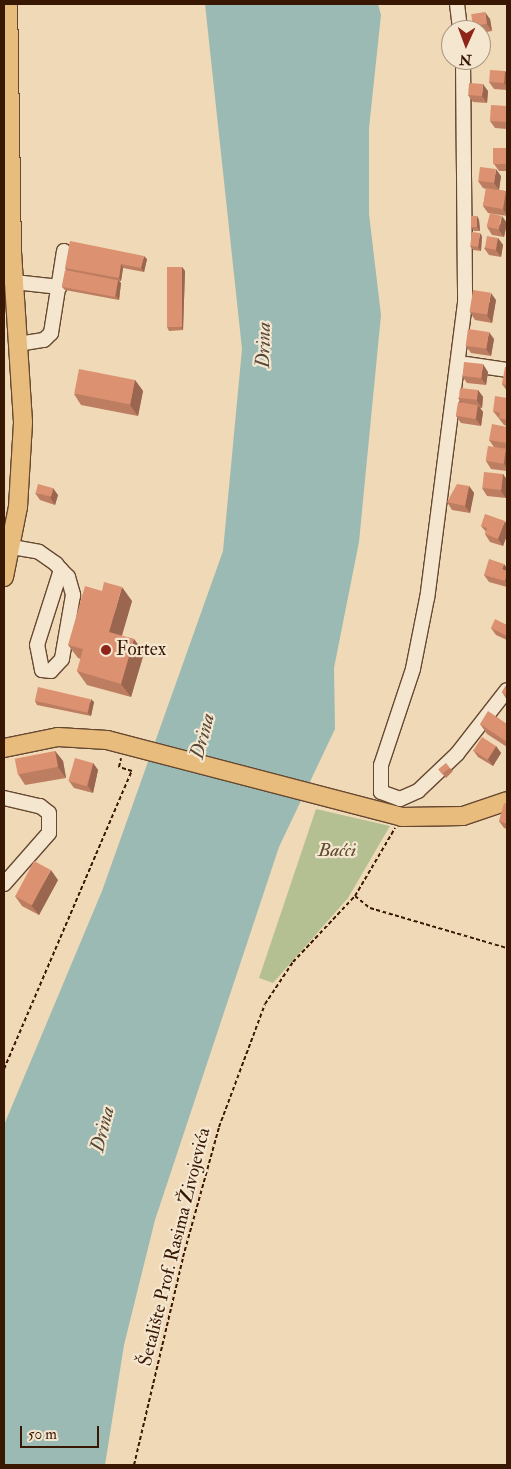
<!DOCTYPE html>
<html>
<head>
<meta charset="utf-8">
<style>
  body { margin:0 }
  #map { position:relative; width:511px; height:1469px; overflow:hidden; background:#f0d9b7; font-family:"IM FELL Double Pica",serif }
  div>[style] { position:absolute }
  .green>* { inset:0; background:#b5c092 }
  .water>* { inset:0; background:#9bbab3 }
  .path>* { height:2px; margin-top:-1px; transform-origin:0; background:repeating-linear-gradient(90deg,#381803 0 4px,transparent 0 6.5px) }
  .roads { filter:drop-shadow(1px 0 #664830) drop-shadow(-1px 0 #664830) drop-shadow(0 1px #664830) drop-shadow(0 -1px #664830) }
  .minor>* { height:14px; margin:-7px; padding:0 7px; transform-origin:7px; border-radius:7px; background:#f5e6d0 }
  .major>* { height:18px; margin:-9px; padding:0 9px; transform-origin:9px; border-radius:9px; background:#e8bc7c }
  .wall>* { inset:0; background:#bd7d61 }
  .shaded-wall>* { inset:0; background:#9a664f }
  .building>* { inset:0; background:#dc9171; transform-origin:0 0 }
  .dots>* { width:14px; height:14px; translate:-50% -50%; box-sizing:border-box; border:2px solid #f5e6d0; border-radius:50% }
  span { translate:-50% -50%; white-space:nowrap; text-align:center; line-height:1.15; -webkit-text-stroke:4.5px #f5e6d0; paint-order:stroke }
  .poi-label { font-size:19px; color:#381803 }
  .left { translate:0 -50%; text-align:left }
  .park-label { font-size:19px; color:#5e4a2e; font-style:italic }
  .street-label { font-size:19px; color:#381803 }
  .water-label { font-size:20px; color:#564938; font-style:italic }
  .frame { position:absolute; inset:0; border:5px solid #381803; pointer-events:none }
  .north { position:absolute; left:441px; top:20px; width:50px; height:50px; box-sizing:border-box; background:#f5e6d0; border:1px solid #a9947e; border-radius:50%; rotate:182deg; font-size:14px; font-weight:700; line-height:20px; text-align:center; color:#381803 }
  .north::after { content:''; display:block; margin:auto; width:18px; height:22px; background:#8f2418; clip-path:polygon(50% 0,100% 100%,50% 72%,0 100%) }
  .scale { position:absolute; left:20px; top:1426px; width:79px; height:22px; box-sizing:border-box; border:2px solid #381803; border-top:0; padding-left:6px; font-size:15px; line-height:18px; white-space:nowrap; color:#381803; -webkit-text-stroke:4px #f5e6d0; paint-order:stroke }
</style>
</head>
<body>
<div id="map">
  <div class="green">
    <i style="clip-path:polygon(316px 809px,390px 826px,348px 898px,273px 983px,259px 978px)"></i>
  </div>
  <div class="water">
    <i style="clip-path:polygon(205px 4px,378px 4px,381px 15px,369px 128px,369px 214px,381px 315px,359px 542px,334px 668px,335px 729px,279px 847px,155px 1220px,124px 1345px,105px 1465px,4px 1465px,4px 1125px,102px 891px,223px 551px,242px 349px)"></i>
  </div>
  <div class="path">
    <i style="left:355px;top:896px;width:19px;rotate:39deg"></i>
    <i style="left:370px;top:908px;width:143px;rotate:16.3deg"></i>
    <i style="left:4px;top:1069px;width:324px;rotate:-66.8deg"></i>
    <i style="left:132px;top:771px;width:14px;rotate:-163deg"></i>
    <i style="left:119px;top:767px;width:9px;rotate:-77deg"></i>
    <i style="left:134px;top:1465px;width:214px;rotate:-76.7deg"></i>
    <i style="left:183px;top:1257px;width:135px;rotate:-74.5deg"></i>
    <i style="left:219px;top:1127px;width:131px;rotate:-69.5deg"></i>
    <i style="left:265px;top:1004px;width:50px;rotate:-56.3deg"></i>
    <i style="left:293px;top:962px;width:91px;rotate:-46.8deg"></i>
    <i style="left:355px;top:896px;width:79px;rotate:-59.5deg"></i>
  </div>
  <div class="roads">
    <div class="minor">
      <i style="left:457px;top:4px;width:26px;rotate:83deg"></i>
      <i style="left:463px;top:60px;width:243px;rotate:89.5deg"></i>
      <i style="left:465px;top:303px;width:297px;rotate:97.3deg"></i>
      <i style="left:427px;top:598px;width:72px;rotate:101.2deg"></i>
      <i style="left:413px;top:669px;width:101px;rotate:108.4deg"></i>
      <i style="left:381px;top:765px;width:27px;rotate:90deg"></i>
      <i style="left:381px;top:792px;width:20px;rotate:20deg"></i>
      <i style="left:400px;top:799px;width:20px;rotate:-24deg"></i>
      <i style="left:418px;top:791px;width:54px;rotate:-43.5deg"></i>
      <i style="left:457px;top:754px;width:81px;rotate:-52deg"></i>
      <i style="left:14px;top:282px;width:46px;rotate:6.2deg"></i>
      <i style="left:18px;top:344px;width:26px;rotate:-9deg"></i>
      <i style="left:44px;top:340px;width:10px;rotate:-45deg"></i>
      <i style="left:51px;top:333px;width:83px;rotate:-81deg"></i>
      <i style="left:466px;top:364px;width:41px;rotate:8.3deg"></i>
      <i style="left:12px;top:547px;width:27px;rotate:10deg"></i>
      <i style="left:39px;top:552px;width:21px;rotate:35deg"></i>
      <i style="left:56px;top:564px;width:8px;rotate:50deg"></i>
      <i style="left:61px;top:570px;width:10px;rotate:45deg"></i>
      <i style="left:68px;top:577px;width:19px;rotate:74deg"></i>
      <i style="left:73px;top:595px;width:65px;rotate:99.8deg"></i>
      <i style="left:62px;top:659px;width:16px;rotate:133deg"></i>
      <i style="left:51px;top:671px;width:9px;rotate:-174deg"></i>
      <i style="left:42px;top:670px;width:25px;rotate:-101deg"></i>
      <i style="left:37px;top:645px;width:79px;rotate:-72.3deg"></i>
      <i style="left:4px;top:798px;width:37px;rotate:13deg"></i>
      <i style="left:40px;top:806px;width:11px;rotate:38deg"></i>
      <i style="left:49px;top:813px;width:20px;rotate:90deg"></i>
      <i style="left:49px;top:833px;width:68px;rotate:131.4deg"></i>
    </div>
    <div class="major">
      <i style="left:4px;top:577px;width:71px;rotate:-78.7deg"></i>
      <i style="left:18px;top:507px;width:85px;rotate:-86.6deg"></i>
      <i style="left:23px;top:422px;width:170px;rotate:-93.7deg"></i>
      <i style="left:12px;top:252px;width:248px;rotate:-90.9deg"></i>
      <i style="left:4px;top:748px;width:55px;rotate:-11.5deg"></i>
      <i style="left:58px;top:737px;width:49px;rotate:3.5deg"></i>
      <i style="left:107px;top:740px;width:305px;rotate:14.6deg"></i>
      <i style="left:402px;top:817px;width:61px;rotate:-0.9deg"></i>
      <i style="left:463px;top:816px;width:46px;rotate:-18.8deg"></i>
    </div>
  </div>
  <div class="wall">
    <i style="clip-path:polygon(490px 19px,492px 31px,481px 33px,481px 30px,475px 30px,473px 26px)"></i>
    <i style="clip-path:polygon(505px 71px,507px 74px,507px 90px,494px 89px,489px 82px)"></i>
    <i style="clip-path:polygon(488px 91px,487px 103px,473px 102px,468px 95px)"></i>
    <i style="clip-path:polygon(507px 106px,507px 129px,495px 128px,490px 121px)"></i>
    <i style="clip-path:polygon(507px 148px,507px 171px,499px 171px,494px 164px)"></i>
    <i style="clip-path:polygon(501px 176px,499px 190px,506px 191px,507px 193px,507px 216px,488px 213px,483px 206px,486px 189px,483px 188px,478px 181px)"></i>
    <i style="clip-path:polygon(477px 216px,479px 220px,480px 231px,474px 231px,471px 227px)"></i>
    <i style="clip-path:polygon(507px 223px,504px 237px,492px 235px,487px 227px)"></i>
    <i style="clip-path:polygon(482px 236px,481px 251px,473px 250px,470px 246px)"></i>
    <i style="clip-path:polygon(498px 238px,503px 245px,501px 257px,489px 255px,484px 248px)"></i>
    <i style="clip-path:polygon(147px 259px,144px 272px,123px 268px,121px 281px,119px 281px,121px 283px,119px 300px,65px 290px,62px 287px,66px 270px,65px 268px)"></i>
    <i style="clip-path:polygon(182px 267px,185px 271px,183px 330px,169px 331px,167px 327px)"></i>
    <i style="clip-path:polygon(496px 300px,492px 323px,475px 320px,470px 312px)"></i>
    <i style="clip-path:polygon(494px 339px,491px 356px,471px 353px,466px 346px)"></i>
    <i style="clip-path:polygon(507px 367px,507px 391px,502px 384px)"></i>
    <i style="clip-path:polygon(488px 372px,486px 385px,467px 383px,462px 376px)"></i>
    <i style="clip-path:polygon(135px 380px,143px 391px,138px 416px,81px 405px,74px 394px)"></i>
    <i style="clip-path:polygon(478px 390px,483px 397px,482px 408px,480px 408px,483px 412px,481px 426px,461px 423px,456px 416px,461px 402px,458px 398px)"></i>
    <i style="clip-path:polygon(507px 398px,507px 426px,504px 425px,493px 411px)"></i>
    <i style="clip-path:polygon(507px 427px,507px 471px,491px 469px,486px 461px,494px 447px,489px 440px)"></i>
    <i style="clip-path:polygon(503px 474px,507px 480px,506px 498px,487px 496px,482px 488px)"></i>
    <i style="clip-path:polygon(469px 486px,474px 493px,470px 513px,452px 510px,447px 502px)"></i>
    <i style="clip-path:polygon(35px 493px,58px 495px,55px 505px,40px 500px)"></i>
    <i style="clip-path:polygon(507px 525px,507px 535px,503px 546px,490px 542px,485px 534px,486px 532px,481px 526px)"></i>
    <i style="clip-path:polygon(507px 568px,507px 587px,489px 582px,484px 575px)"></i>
    <i style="clip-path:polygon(132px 601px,121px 636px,134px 639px,144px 653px,131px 697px,87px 685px,77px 671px,81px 659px,78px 658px,68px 645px)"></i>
    <i style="clip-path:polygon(507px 625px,507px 640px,496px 635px,491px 628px)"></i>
    <i style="clip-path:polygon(507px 684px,507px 700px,502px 692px)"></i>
    <i style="clip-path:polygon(35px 701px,94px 702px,91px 716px,37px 705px)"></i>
    <i style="clip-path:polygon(480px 724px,507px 724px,507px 747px,487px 734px)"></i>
    <i style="clip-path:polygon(496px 746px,501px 753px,493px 766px,478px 757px,473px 750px)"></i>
    <i style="clip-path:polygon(55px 751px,63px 761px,66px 778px,25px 785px,18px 774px)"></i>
    <i style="clip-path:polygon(93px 763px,98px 770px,93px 793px,74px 788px,69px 781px)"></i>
    <i style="clip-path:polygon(450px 768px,453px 771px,446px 778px,439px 770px)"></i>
    <i style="clip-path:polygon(507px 804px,507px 829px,504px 828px,499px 821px)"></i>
    <i style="clip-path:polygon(58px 880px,39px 915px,22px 906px,15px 896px)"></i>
  </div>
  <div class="shaded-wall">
    <i style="clip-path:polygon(485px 12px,490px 19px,492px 31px,487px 24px)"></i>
    <i style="clip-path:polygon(505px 71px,507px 74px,507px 87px,504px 83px)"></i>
    <i style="clip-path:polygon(483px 84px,488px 91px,487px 103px,482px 96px)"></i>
    <i style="clip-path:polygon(496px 169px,501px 176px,499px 190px,494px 183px)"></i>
    <i style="clip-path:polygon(506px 191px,507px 193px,507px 215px,503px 209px)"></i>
    <i style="clip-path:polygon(477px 216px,479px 220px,480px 231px,477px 227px)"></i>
    <i style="clip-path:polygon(502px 216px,507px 223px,504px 237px,499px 230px)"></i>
    <i style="clip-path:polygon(480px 233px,482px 236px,481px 251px,478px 247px)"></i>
    <i style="clip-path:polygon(498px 238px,503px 245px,501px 257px,496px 250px)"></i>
    <i style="clip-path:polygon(144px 256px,147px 259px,144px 272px,141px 268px)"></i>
    <i style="clip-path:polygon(121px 264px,123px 268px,121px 281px,119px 278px)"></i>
    <i style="clip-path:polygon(182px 267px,185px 271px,183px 330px,181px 327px)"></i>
    <i style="clip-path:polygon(118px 280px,121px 283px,119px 300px,116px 296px)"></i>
    <i style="clip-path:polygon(491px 293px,496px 300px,492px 323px,487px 315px)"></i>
    <i style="clip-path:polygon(489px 332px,494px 339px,491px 356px,486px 349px)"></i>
    <i style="clip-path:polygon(483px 364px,488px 372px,486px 385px,481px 378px)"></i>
    <i style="clip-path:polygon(135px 380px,143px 391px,138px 416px,130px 405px)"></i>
    <i style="clip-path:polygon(478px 390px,483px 397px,482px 408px,477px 401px)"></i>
    <i style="clip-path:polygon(478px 405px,483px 412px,481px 426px,476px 419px)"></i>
    <i style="clip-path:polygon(506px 449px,507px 450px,507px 468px,504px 464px)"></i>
    <i style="clip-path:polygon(503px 474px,507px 480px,506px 498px,501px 491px)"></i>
    <i style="clip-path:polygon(469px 486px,474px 493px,470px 513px,465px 506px)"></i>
    <i style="clip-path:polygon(53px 488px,58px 495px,55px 505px,50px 497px)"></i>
    <i style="clip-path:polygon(505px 521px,507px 525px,507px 535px,503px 546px,498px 539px)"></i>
    <i style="clip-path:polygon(504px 564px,507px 568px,507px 584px,505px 581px,502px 569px)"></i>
    <i style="clip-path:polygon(122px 587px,132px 601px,119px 646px,109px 632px)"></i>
    <i style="clip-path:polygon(134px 639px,144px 653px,131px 697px,121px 684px)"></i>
    <i style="clip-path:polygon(91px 699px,94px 702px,91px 716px,88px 713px)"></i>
    <i style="clip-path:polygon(496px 746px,501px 753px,493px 766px,488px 759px)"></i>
    <i style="clip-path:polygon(55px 751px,63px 761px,66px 778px,58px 767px)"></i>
    <i style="clip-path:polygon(93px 763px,98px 770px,93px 793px,88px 786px)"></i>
    <i style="clip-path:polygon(51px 870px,58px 880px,39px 915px,31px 905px)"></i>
  </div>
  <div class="building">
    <i style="left:485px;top:12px;width:12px;height:14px;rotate:81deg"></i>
    <i style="left:490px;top:70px;width:15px;height:12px;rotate:4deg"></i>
    <i style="left:469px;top:83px;width:14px;height:12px;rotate:4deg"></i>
    <i style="left:491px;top:105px;width:16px;height:16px;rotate:4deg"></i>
    <i style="left:493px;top:148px;width:14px;height:16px"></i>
    <i style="left:480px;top:167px;width:16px;height:14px;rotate:7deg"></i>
    <i style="left:486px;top:188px;width:20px;height:18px;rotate:9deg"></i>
    <i style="left:490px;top:213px;width:12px;height:14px;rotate:14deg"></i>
    <i style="left:471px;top:216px;width:6px;height:11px"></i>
    <i style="left:472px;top:232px;width:8px;height:14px;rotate:7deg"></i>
    <i style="left:487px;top:236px;width:11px;height:12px;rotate:10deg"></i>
    <i style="clip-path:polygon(70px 241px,144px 256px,141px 268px,121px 264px,119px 278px,65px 268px)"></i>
    <i style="left:167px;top:267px;width:15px;height:60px"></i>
    <i style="left:65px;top:270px;width:54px;height:17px;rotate:11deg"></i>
    <i style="left:473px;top:290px;width:18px;height:22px;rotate:9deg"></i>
    <i style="left:468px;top:329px;width:21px;height:17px;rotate:8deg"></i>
    <i style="left:464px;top:362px;width:19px;height:14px;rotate:6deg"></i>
    <i style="clip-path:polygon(505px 367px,507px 367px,507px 385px,502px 384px)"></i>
    <i style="left:79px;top:369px;width:57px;height:25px;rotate:11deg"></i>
    <i style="left:460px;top:388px;width:18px;height:10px;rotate:6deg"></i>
    <i style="clip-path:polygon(495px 396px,507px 398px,507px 420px,499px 418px,500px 413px,493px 411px)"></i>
    <i style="left:458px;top:402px;width:20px;height:14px;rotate:9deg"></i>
    <i style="clip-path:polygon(492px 424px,507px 427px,507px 443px,489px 440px)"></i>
    <i style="left:488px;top:446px;width:18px;height:15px;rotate:9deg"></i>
    <i style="left:484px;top:472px;width:19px;height:16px;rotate:6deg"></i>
    <i style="left:38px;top:484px;width:16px;height:9px;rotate:15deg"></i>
    <i style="clip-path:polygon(457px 484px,469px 486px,465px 506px,447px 502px)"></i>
    <i style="clip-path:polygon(485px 514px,505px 521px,498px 539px,485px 534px,487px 528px,481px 526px)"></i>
    <i style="clip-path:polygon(489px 559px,504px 564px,502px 569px,507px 571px,507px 574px,505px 581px,484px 575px)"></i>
    <i style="clip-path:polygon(104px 582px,122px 587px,109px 632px,134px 639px,121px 684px,77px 671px,83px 649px,68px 645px,85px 586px,102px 591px)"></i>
    <i style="clip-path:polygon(495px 619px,507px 625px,507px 636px,491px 628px)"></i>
    <i style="clip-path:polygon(507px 684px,507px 696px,502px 692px)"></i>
    <i style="left:38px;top:687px;width:54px;height:14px;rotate:13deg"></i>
    <i style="clip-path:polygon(488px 711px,507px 724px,507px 742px,480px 724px)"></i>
    <i style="left:482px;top:737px;width:17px;height:16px;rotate:33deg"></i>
    <i style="left:55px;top:751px;width:16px;height:41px;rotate:79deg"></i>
    <i style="left:75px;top:758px;width:19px;height:24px;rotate:16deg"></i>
    <i style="left:446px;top:763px;width:6px;height:10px;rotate:51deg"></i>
    <i style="clip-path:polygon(504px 803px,507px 804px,507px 824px,499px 821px)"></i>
    <i style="left:34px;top:861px;width:19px;height:40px;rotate:28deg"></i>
  </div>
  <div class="dots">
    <i style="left:106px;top:650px;background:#8f2418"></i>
  </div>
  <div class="poi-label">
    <span class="left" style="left:116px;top:650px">Fortex</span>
  </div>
  <div class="park-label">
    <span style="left:337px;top:851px">Baćci</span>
  </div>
  <div class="street-label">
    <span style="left:175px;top:1247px;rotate:-76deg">Šetalište Prof. Rasima Živojevića</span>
  </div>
  <div class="water-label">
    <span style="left:263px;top:345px;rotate:-89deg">Drina</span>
    <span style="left:202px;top:736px;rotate:-75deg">Drina</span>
    <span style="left:102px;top:1129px;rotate:-76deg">Drina</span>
  </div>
  <div class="frame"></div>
  <div class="north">N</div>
  <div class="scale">50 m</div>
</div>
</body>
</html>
